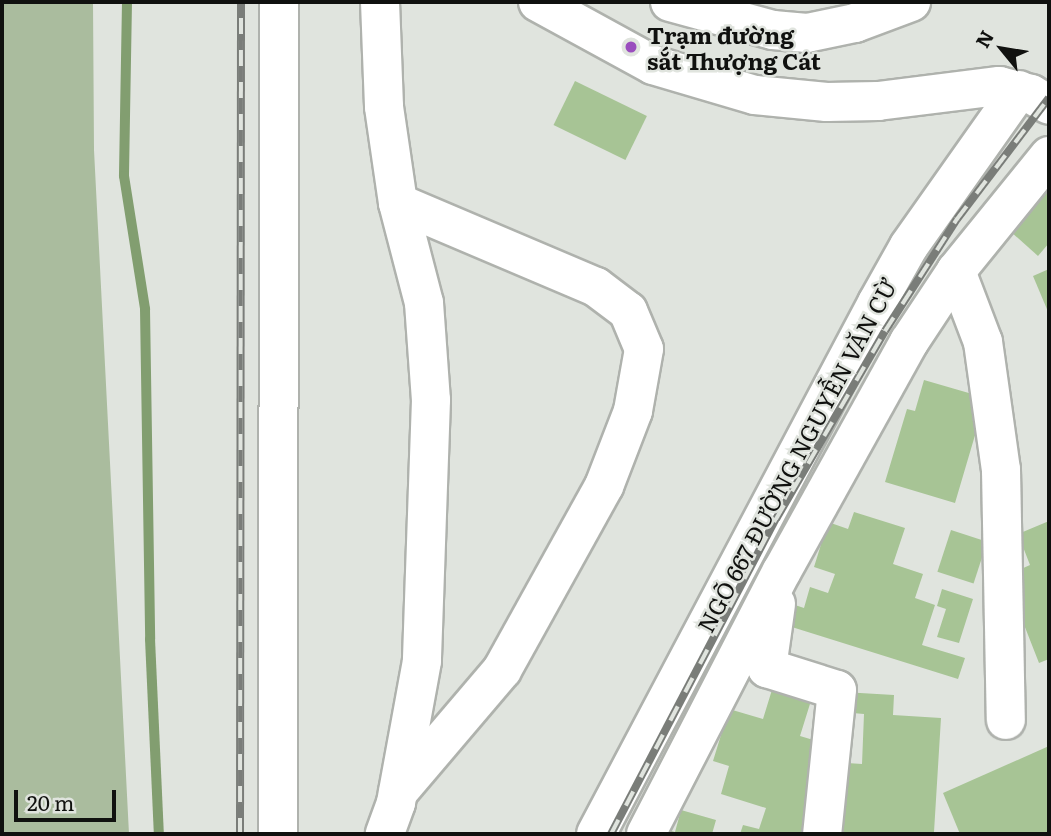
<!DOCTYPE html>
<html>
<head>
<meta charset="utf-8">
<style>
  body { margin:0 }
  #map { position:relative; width:1051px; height:836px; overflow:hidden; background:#e0e4de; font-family:Literata,serif }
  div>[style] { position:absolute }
  .green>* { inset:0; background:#aabc9e }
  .stream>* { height:10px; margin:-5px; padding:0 5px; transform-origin:5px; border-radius:5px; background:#829e70 }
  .building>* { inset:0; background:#a7c495; transform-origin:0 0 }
  .roads { filter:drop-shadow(2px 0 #afb2ad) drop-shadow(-2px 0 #afb2ad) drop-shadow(0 2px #afb2ad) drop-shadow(0 -2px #afb2ad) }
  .minor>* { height:38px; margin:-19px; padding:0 19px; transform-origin:19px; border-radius:19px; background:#fff }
  .rail>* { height:8px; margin-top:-4px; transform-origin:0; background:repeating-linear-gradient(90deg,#e0e4de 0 16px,#7a7d79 0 32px); box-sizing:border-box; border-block:2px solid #7a7d79 }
  .dots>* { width:19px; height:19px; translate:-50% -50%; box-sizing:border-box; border:4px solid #e0e4de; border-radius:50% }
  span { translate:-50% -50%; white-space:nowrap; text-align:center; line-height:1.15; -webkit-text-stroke:5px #e0e4de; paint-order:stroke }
  .poi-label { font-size:23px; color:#10110f; font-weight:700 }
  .left { translate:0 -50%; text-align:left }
  .street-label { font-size:23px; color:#10110f }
  .frame { position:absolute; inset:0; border:4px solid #10110f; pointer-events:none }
  .north { position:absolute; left:967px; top:14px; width:70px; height:70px; -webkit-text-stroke:5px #e0e4de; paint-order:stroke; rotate:300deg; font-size:19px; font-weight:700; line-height:28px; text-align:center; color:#10110f }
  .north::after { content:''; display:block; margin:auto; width:24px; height:32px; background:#10110f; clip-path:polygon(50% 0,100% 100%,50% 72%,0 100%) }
  .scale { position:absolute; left:14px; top:790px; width:102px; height:32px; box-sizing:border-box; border:4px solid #10110f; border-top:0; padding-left:9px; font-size:21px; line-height:24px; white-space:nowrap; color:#10110f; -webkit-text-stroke:5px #e0e4de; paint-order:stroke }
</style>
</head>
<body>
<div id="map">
  <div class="green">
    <i style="clip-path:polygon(2px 2px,93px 2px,94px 150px,129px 834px,2px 834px)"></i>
  </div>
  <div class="stream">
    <i style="left:127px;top:2px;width:174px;rotate:91deg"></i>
    <i style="left:124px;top:176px;width:135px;rotate:81deg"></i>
    <i style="left:145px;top:309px;width:330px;rotate:89.1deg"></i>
    <i style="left:150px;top:639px;width:195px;rotate:87.4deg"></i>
  </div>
  <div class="building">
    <i style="left:575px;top:81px;width:80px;height:49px;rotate:26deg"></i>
    <i style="clip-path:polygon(1049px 185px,1049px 243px,1038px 256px,1010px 231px)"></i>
    <i style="clip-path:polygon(1049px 269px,1049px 314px,1033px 276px)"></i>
    <i style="clip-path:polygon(924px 380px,986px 398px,955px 503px,885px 482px,907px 409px,915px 411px)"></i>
    <i style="clip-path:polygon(854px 512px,905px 528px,893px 564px,923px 574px,915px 598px,935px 605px,922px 645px,965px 658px,958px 679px,779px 623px,786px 602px,804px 608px,810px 587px,828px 593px,835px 574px,814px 567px,828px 522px,848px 529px)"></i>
    <i style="clip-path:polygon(1049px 521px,1049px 659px,1039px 663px,1005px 576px,1030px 565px,1018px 534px)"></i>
    <i style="left:951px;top:530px;width:38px;height:44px;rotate:18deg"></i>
    <i style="clip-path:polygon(942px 589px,973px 599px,959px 643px,937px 637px,946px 609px,937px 606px)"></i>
    <i style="clip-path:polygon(775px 680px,814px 691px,800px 736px,830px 745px,818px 834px,740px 834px,743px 825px,759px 829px,766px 808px,721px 794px,729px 766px,713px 761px,729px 709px,763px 719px)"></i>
    <i style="clip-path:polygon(843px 692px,894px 695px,893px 715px,941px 718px,934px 832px,834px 834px,832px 762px,862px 764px,864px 714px,841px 712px)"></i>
    <i style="clip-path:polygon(1049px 746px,1049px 834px,960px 834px,943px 793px)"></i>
    <i style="clip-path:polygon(681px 810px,716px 820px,712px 834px,655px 834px,657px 827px,675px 832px)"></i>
  </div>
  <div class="roads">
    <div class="minor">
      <i style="left:380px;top:2px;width:105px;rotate:87.8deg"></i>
      <i style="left:384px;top:107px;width:97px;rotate:81.7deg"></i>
      <i style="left:398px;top:203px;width:103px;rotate:75.4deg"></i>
      <i style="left:424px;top:303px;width:97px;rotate:85.9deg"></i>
      <i style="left:431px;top:400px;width:261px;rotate:92deg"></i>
      <i style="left:422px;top:661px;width:144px;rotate:100.4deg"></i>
      <i style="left:396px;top:803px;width:33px;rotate:110deg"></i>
      <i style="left:538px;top:2px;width:131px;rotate:28.7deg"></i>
      <i style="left:653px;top:65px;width:106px;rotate:16.4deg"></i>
      <i style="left:755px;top:95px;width:72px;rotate:5.6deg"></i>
      <i style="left:827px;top:102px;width:51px;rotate:-1.1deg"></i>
      <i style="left:878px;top:101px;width:122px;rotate:-7.1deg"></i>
      <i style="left:999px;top:86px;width:33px;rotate:14deg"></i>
      <i style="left:1031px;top:94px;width:21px;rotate:31deg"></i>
      <i style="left:670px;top:2px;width:107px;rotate:15.2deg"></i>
      <i style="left:773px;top:30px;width:34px;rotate:5deg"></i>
      <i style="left:807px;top:33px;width:49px;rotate:-11.8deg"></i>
      <i style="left:855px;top:23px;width:60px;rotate:-20.6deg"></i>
      <i style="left:398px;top:203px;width:215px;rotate:23deg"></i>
      <i style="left:596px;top:287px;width:40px;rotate:37deg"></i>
      <i style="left:628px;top:311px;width:41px;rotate:67.2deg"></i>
      <i style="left:644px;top:349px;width:63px;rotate:100.1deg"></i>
      <i style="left:633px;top:411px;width:80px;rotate:111.1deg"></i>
      <i style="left:604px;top:486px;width:210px;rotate:119deg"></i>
      <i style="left:502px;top:670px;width:160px;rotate:130.4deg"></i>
      <i style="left:956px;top:271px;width:76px;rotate:69.2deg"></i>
      <i style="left:983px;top:342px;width:129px;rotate:82deg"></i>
      <i style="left:1001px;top:470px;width:250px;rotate:88.9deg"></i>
      <i style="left:776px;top:604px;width:65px;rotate:98deg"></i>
      <i style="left:767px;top:668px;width:73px;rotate:17.4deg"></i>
      <i style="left:837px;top:690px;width:145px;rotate:95.9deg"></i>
      <i style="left:278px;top:834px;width:832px;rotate:-89.93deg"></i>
      <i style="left:596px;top:834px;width:601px;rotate:-62.11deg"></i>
      <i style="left:877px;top:303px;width:65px;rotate:-60.7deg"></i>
      <i style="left:909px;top:246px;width:191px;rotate:-54.8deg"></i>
      <i style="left:646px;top:834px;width:296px;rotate:-62.7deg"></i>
      <i style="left:782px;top:571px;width:262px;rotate:-61deg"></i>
      <i style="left:909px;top:342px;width:85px;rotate:-56.5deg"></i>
      <i style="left:956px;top:271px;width:148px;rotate:-51deg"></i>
    </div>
  </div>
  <div class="rail">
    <i style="left:240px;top:834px;width:832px;rotate:-89.93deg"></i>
    <i style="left:611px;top:834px;width:356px;rotate:-62.4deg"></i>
    <i style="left:776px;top:519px;width:217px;rotate:-59.9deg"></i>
    <i style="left:885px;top:331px;width:133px;rotate:-57.3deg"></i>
    <i style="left:957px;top:219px;width:152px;rotate:-52.8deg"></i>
  </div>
  <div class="dots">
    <i style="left:631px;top:47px;background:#9a4dbe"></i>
  </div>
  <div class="poi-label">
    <span class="left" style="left:647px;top:47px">Trạm đường<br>sắt Thượng Cát</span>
  </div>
  <div class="street-label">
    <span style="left:796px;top:455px;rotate:-62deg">NGÕ 667 ĐƯỜNG NGUYỄN VĂN CỪ</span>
  </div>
  <div class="frame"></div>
  <div class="north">N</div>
  <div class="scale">20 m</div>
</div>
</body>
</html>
